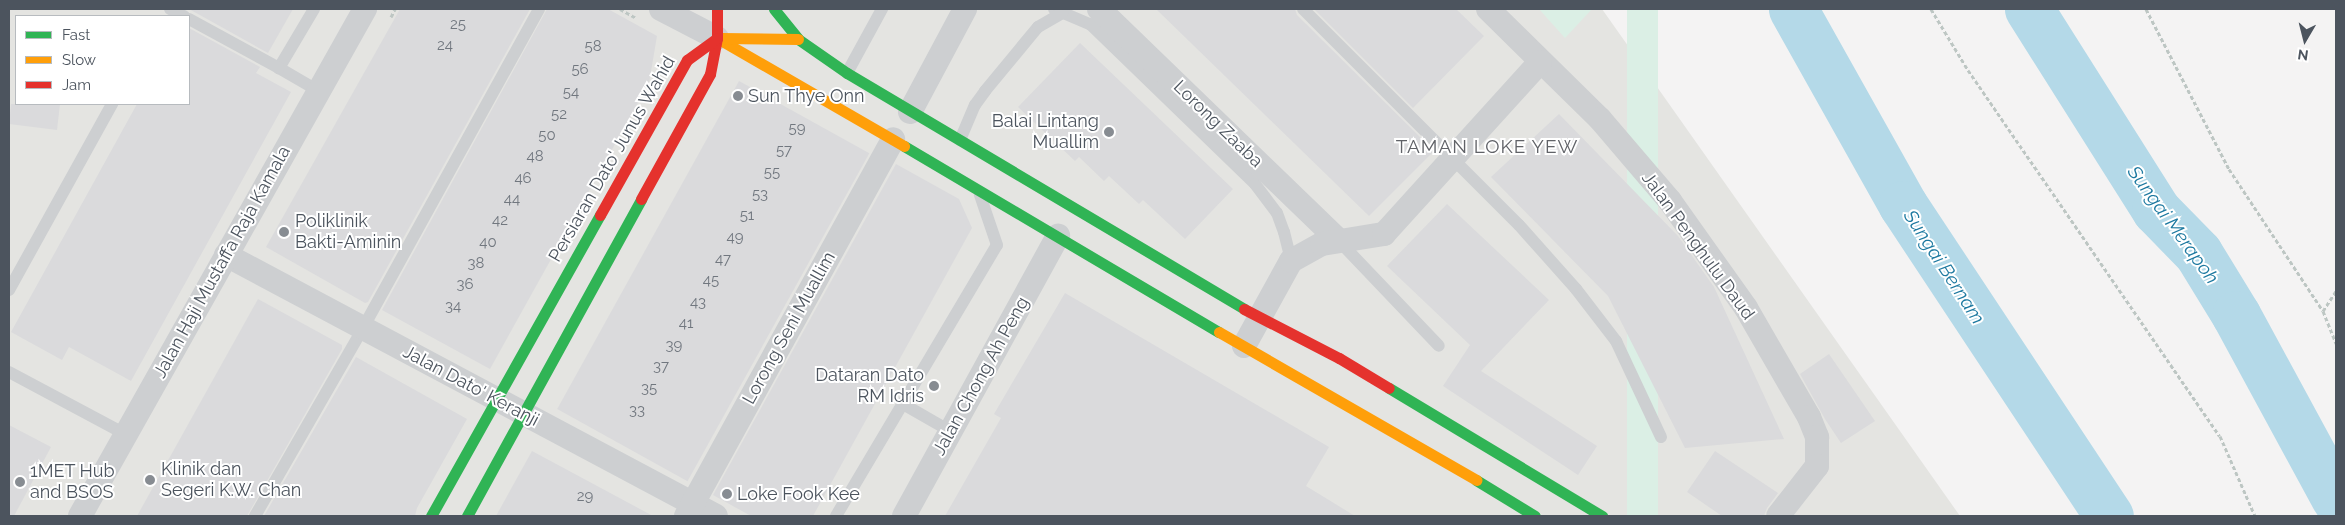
<!DOCTYPE html>
<html>
<head>
<meta charset="utf-8">
<style>
  body { margin:0 }
  #map { position:relative; width:2345px; height:525px; overflow:hidden; background:#f4f3f3; font-family:Raleway,sans-serif }
  div>[style] { position:absolute }
  .commercial>* { inset:0; background:#e4e4e1 }
  .green>* { inset:0; background:#dbefe5; transform-origin:0 0 }
  .river>* { height:49px; margin:-24.5px; padding:0 24.5px; transform-origin:24.5px; border-radius:24.5px; background:#b4d9e8 }
  .building>* { inset:0; background:#dadadc; transform-origin:0 0 }
  .path>* { height:3px; margin-top:-1.5px; transform-origin:0; background:repeating-linear-gradient(90deg,#bdc6c3 0 4px,transparent 0 6.5px) }
  .lane>* { height:12px; margin:-6px; padding:0 6px; transform-origin:6px; border-radius:6px; background:#cdcfd1 }
  .street>* { height:24px; margin:-12px; padding:0 12px; transform-origin:12px; border-radius:12px; background:#cdcfd1 }
  .fast>* { height:11px; margin:-5.5px; padding:0 5.5px; transform-origin:5.5px; border-radius:5.5px; background:#30b455 }
  .slow>* { height:11px; margin:-5.5px; padding:0 5.5px; transform-origin:5.5px; border-radius:5.5px; background:#ff9f0a }
  .jam>* { height:11px; margin:-5.5px; padding:0 5.5px; transform-origin:5.5px; border-radius:5.5px; background:#e5322d }
  .dots>* { width:14px; height:14px; translate:-50% -50%; box-sizing:border-box; border:2px solid #fff; border-radius:50% }
  span { translate:-50% -50%; white-space:nowrap; text-align:center; line-height:1.15; -webkit-text-stroke:4px #fff; paint-order:stroke }
  .number-label { font-size:15px; color:#71777f }
  .number-label span { -webkit-text-stroke-width:0 }
  .poi-label { font-size:18px; color:#4c545e }
  .left { translate:0 -50%; text-align:left }
  .right { translate:-100% -50%; text-align:right }
  .street-label { font-size:18px; color:#4c545e }
  .neighbourhood-label { font-size:19px; color:#606267; letter-spacing:1px }
  .water-label { font-size:19px; color:#1d79a0; font-style:italic }
  .frame { position:absolute; inset:0; border:10px solid #4c545e; pointer-events:none }
  .legend { position:absolute; left:15px; top:15px; width:175px; height:90px; box-sizing:border-box; background:#fff; border:1px solid #b7bbbf; margin:0; padding:6px 9px; list-style:none; font-size:15px; color:#4c545e }
  .legend li { display:flex; align-items:center; gap:10px; height:25px }
  .legend b { width:25px; border:1px solid #b7bbbf }
  .north { position:absolute; left:2280px; top:15px; width:50px; height:50px; -webkit-text-stroke:4px #fff; paint-order:stroke; rotate:188deg; font-size:14px; font-weight:700; line-height:20px; text-align:center; color:#4c545e }
  .north::after { content:''; display:block; margin:auto; width:18px; height:22px; background:#4c545e; clip-path:polygon(50% 0,100% 100%,50% 72%,0 100%) }
</style>
</head>
<body>
<div id="map">
  <div class="commercial">
    <i style="clip-path:polygon(evenodd,9px 9px,1602px 9px,1960px 516px,9px 516px,9px 9px,16px 16px,189px 16px,189px 104px,16px 104px,16px 16px)"></i>
  </div>
  <div class="green">
    <i style="clip-path:polygon(1539px 9px,1592px 9px,1565px 38px)"></i>
    <i style="left:1627px;top:9px;width:31px;height:609px"></i>
  </div>
  <div class="river">
    <i style="left:1793px;top:9px;width:225px;rotate:60.7deg"></i>
    <i style="left:1903px;top:205px;width:373px;rotate:56.5deg"></i>
    <i style="left:2029px;top:9px;width:238px;rotate:57.7deg"></i>
    <i style="left:2156px;top:210px;width:60px;rotate:45.7deg"></i>
    <i style="left:2198px;top:253px;width:73px;rotate:58.5deg"></i>
    <i style="left:2236px;top:315px;width:209px;rotate:61.5deg"></i>
  </div>
  <div class="building">
    <i style="clip-path:polygon(189px 9px,293px 9px,268px 53px)"></i>
    <i style="clip-path:polygon(400px 9px,530px 9px,368px 302px,365px 303px,266px 247px)"></i>
    <i style="clip-path:polygon(547px 9px,608px 9px,657px 36px,649px 83px,490px 369px,382px 310px)"></i>
    <i style="clip-path:polygon(1156px 9px,1295px 9px,1297px 15px,1434px 151px,1369px 216px)"></i>
    <i style="clip-path:polygon(1314px 9px,1456px 9px,1484px 36px,1413px 108px)"></i>
    <i style="clip-path:polygon(189px 28px,260px 67px,256px 73px,291px 92px,131px 381px,69px 347px,62px 360px,11px 332px,137px 104px,189px 104px)"></i>
    <i style="clip-path:polygon(1080px 43px,1233px 189px,1185px 239px,1143px 200px,1139px 204px,1109px 176px,1104px 181px,1079px 157px,1075px 161px,1018px 107px)"></i>
    <i style="left:739px;top:81px;width:149px;height:375px;rotate:29deg"></i>
    <i style="clip-path:polygon(11px 104px,60px 104px,57px 130px,9px 124px)"></i>
    <i style="clip-path:polygon(1559px 114px,1678px 236px,1714px 287px,1784px 439px,1685px 448px,1608px 296px,1491px 177px)"></i>
    <i style="clip-path:polygon(896px 164px,959px 199px,972px 228px,813px 516px,751px 516px,713px 495px)"></i>
    <i style="clip-path:polygon(1447px 204px,1549px 300px,1481px 371px,1597px 446px,1578px 475px,1443px 386px,1470px 345px,1387px 266px)"></i>
    <i style="clip-path:polygon(1065px 293px,1329px 447px,1306px 486px,1355px 516px,945px 516px,1001px 418px,994px 414px)"></i>
    <i style="clip-path:polygon(258px 299px,342px 345px,342px 349px,247px 516px,137px 516px)"></i>
    <i style="clip-path:polygon(1829px 354px,1875px 421px,1841px 443px,1825px 419px,1800px 374px)"></i>
    <i style="clip-path:polygon(356px 357px,467px 419px,417px 508px,415px 516px,264px 516px)"></i>
    <i style="clip-path:polygon(9px 425px,51px 447px,14px 516px,9px 516px)"></i>
    <i style="clip-path:polygon(532px 451px,653px 516px,496px 516px)"></i>
    <i style="clip-path:polygon(1715px 451px,1778px 493px,1767px 508px,1764px 516px,1722px 516px,1687px 492px)"></i>
  </div>
  <div class="path">
    <i style="left:620px;top:9px;width:18px;rotate:29deg"></i>
    <i style="left:1931px;top:9px;width:71px;rotate:58.8deg"></i>
    <i style="left:1968px;top:70px;width:444px;rotate:55.5deg"></i>
    <i style="left:2220px;top:436px;width:87px;rotate:66.4deg"></i>
    <i style="left:2146px;top:9px;width:180px;rotate:62.6deg"></i>
    <i style="left:2229px;top:169px;width:170px;rotate:56.5deg"></i>
    <i style="left:2323px;top:311px;width:35px;rotate:68deg"></i>
    <i style="left:391px;top:17px;width:9px;rotate:-63deg"></i>
    <i style="left:2323px;top:311px;width:24px;rotate:-57deg"></i>
  </div>
  <div class="lane">
    <i style="left:170px;top:9px;width:16px;rotate:27deg"></i>
    <i style="left:314px;top:9px;width:69px;rotate:120.7deg"></i>
    <i style="left:279px;top:68px;width:44px;rotate:30.1deg"></i>
    <i style="left:1054px;top:9px;width:39px;rotate:23deg"></i>
    <i style="left:1090px;top:24px;width:230px;rotate:44.1deg"></i>
    <i style="left:1255px;top:184px;width:36px;rotate:53deg"></i>
    <i style="left:1277px;top:213px;width:20px;rotate:70deg"></i>
    <i style="left:1284px;top:232px;width:30px;rotate:76deg"></i>
    <i style="left:1303px;top:9px;width:305px;rotate:45deg"></i>
    <i style="left:1519px;top:225px;width:86px;rotate:48.3deg"></i>
    <i style="left:1576px;top:289px;width:66px;rotate:52.4deg"></i>
    <i style="left:1616px;top:341px;width:106px;rotate:64.9deg"></i>
    <i style="left:189px;top:19px;width:102px;rotate:28.6deg"></i>
    <i style="left:847px;top:73px;width:73px;rotate:-61.3deg"></i>
    <i style="left:960px;top:140px;width:38px;rotate:-67deg"></i>
    <i style="left:975px;top:105px;width:17px;rotate:-54deg"></i>
    <i style="left:985px;top:91px;width:83px;rotate:-50.4deg"></i>
    <i style="left:1038px;top:27px;width:28px;rotate:-30deg"></i>
    <i style="left:1338px;top:240px;width:146px;rotate:46.4deg"></i>
    <i style="left:9px;top:290px;width:213px;rotate:-61deg"></i>
    <i style="left:9px;top:372px;width:134px;rotate:28.1deg"></i>
    <i style="left:903px;top:404px;width:54px;rotate:29.9deg"></i>
    <i style="left:255px;top:516px;width:217px;rotate:-60.1deg"></i>
    <i style="left:363px;top:328px;width:364px;rotate:-61.1deg"></i>
    <i style="left:836px;top:516px;width:315px;rotate:-59.3deg"></i>
    <i style="left:997px;top:245px;width:53px;rotate:-108.8deg"></i>
  </div>
  <div class="street">
    <i style="left:661px;top:9px;width:63px;rotate:27.4deg"></i>
    <i style="left:1099px;top:9px;width:332px;rotate:44deg"></i>
    <i style="left:1488px;top:9px;width:157px;rotate:44.5deg"></i>
    <i style="left:1600px;top:119px;width:108px;rotate:49.5deg"></i>
    <i style="left:1670px;top:201px;width:131px;rotate:54.6deg"></i>
    <i style="left:1746px;top:308px;width:126px;rotate:60deg"></i>
    <i style="left:1809px;top:417px;width:22px;rotate:68deg"></i>
    <i style="left:1817px;top:437px;width:29px;rotate:90deg"></i>
    <i style="left:1817px;top:466px;width:63px;rotate:128deg"></i>
    <i style="left:910px;top:112px;width:117px;rotate:-61.9deg"></i>
    <i style="left:226px;top:255px;width:555px;rotate:28.04deg"></i>
    <i style="left:1244px;top:346px;width:97px;rotate:-61.1deg"></i>
    <i style="left:1291px;top:261px;width:35px;rotate:-29deg"></i>
    <i style="left:1322px;top:244px;width:63px;rotate:-9.2deg"></i>
    <i style="left:1384px;top:234px;width:232px;rotate:-47.8deg"></i>
    <i style="left:80px;top:516px;width:582px;rotate:-60.66deg"></i>
    <i style="left:686px;top:516px;width:430px;rotate:-61.2deg"></i>
    <i style="left:904px;top:516px;width:320px;rotate:-61.2deg"></i>
  </div>
  <div class="fast">
    <i style="left:774px;top:9px;width:38px;rotate:51deg"></i>
    <i style="left:798px;top:39px;width:60px;rotate:34.8deg"></i>
    <i style="left:847px;top:73px;width:462px;rotate:30.7deg"></i>
    <i style="left:904px;top:146px;width:366px;rotate:30.6deg"></i>
    <i style="left:1389px;top:388px;width:249px;rotate:31deg"></i>
    <i style="left:1476px;top:480px;width:69px;rotate:31.4deg"></i>
    <i style="left:431px;top:516px;width:345px;rotate:-60.7deg"></i>
    <i style="left:467px;top:516px;width:362px;rotate:-61.2deg"></i>
  </div>
  <div class="slow">
    <i style="left:717px;top:38px;width:216px;rotate:30deg"></i>
    <i style="left:721px;top:38px;width:77px;rotate:0.7deg"></i>
    <i style="left:1219px;top:332px;width:297px;rotate:29.9deg"></i>
  </div>
  <div class="jam">
    <i style="left:641px;top:199px;width:143px;rotate:-61.1deg"></i>
    <i style="left:710px;top:74px;width:37px;rotate:-79deg"></i>
    <i style="left:717px;top:38px;width:29px;rotate:-90deg"></i>
    <i style="left:600px;top:215px;width:178px;rotate:-60.7deg"></i>
    <i style="left:687px;top:60px;width:37px;rotate:-36deg"></i>
    <i style="left:1244px;top:309px;width:107px;rotate:27.3deg"></i>
    <i style="left:1339px;top:358px;width:58px;rotate:31deg"></i>
  </div>
  <div class="dots">
    <i style="left:738px;top:96px;background:#878c92"></i>
    <i style="left:1109px;top:132px;background:#878c92"></i>
    <i style="left:284px;top:232px;background:#878c92"></i>
    <i style="left:934px;top:386px;background:#878c92"></i>
    <i style="left:150px;top:480px;background:#878c92"></i>
    <i style="left:20px;top:482px;background:#878c92"></i>
    <i style="left:727px;top:494px;background:#878c92"></i>
  </div>
  <div class="number-label">
    <span style="left:458px;top:25px">25</span>
    <span style="left:445px;top:46px">24</span>
    <span style="left:593px;top:47px">58</span>
    <span style="left:580px;top:70px">56</span>
    <span style="left:571px;top:93px">54</span>
    <span style="left:559px;top:115px">52</span>
    <span style="left:797px;top:129px">59</span>
    <span style="left:547px;top:136px">50</span>
    <span style="left:784px;top:151px">57</span>
    <span style="left:535px;top:157px">48</span>
    <span style="left:772px;top:173px">55</span>
    <span style="left:523px;top:179px">46</span>
    <span style="left:760px;top:195px">53</span>
    <span style="left:512px;top:200px">44</span>
    <span style="left:747px;top:216px">51</span>
    <span style="left:500px;top:221px">42</span>
    <span style="left:735px;top:238px">49</span>
    <span style="left:488px;top:243px">40</span>
    <span style="left:723px;top:260px">47</span>
    <span style="left:476px;top:264px">38</span>
    <span style="left:711px;top:281px">45</span>
    <span style="left:465px;top:285px">36</span>
    <span style="left:698px;top:303px">43</span>
    <span style="left:453px;top:307px">34</span>
    <span style="left:686px;top:324px">41</span>
    <span style="left:674px;top:346px">39</span>
    <span style="left:661px;top:367px">37</span>
    <span style="left:649px;top:389px">35</span>
    <span style="left:637px;top:411px">33</span>
    <span style="left:585px;top:497px">29</span>
  </div>
  <div class="poi-label">
    <span class="left" style="left:748px;top:96px">Sun Thye Onn</span>
    <span class="right" style="left:1099px;top:132px">Balai Lintang<br>Muallim</span>
    <span class="left" style="left:295px;top:232px">Poliklinik<br>Bakti-Aminin</span>
    <span class="right" style="left:924px;top:386px">Dataran Dato<br>RM Idris</span>
    <span class="left" style="left:161px;top:480px">Klinik dan<br>Segeri K.W. Chan</span>
    <span class="left" style="left:30px;top:482px">1MET Hub<br>and BSOS</span>
    <span class="left" style="left:737px;top:494px">Loke Fook Kee</span>
  </div>
  <div class="street-label">
    <span style="left:1218px;top:124px;rotate:44deg">Lorong Zaaba</span>
    <span style="left:612px;top:159px;rotate:-60deg">Persiaran Dato' Junus Wahid</span>
    <span style="left:1698px;top:246px;rotate:54deg">Jalan Penghulu Daud</span>
    <span style="left:222px;top:262px;rotate:-61deg">Jalan Haji Mustaffa Raja Kamala</span>
    <span style="left:789px;top:328px;rotate:-61deg">Lorong Seni Muallim</span>
    <span style="left:981px;top:376px;rotate:-61deg">Jalan Chong Ah Peng</span>
    <span style="left:471px;top:386px;rotate:28deg">Jalan Dato' Keranji</span>
  </div>
  <div class="neighbourhood-label">
    <span style="left:1487px;top:147px">TAMAN LOKE YEW</span>
  </div>
  <div class="water-label">
    <span style="left:2173px;top:225px;rotate:54deg">Sungai Merapoh</span>
    <span style="left:1944px;top:267px;rotate:57deg">Sungai Bernam</span>
  </div>
  <div class="frame"></div>
  <ul class="legend">
  <li><b style="height:6px;background:#30b455"></b>Fast</li>
  <li><b style="height:6px;background:#ff9f0a"></b>Slow</li>
  <li><b style="height:6px;background:#e5322d"></b>Jam</li>
  </ul>
  <div class="north">N</div>
</div>
</body>
</html>
